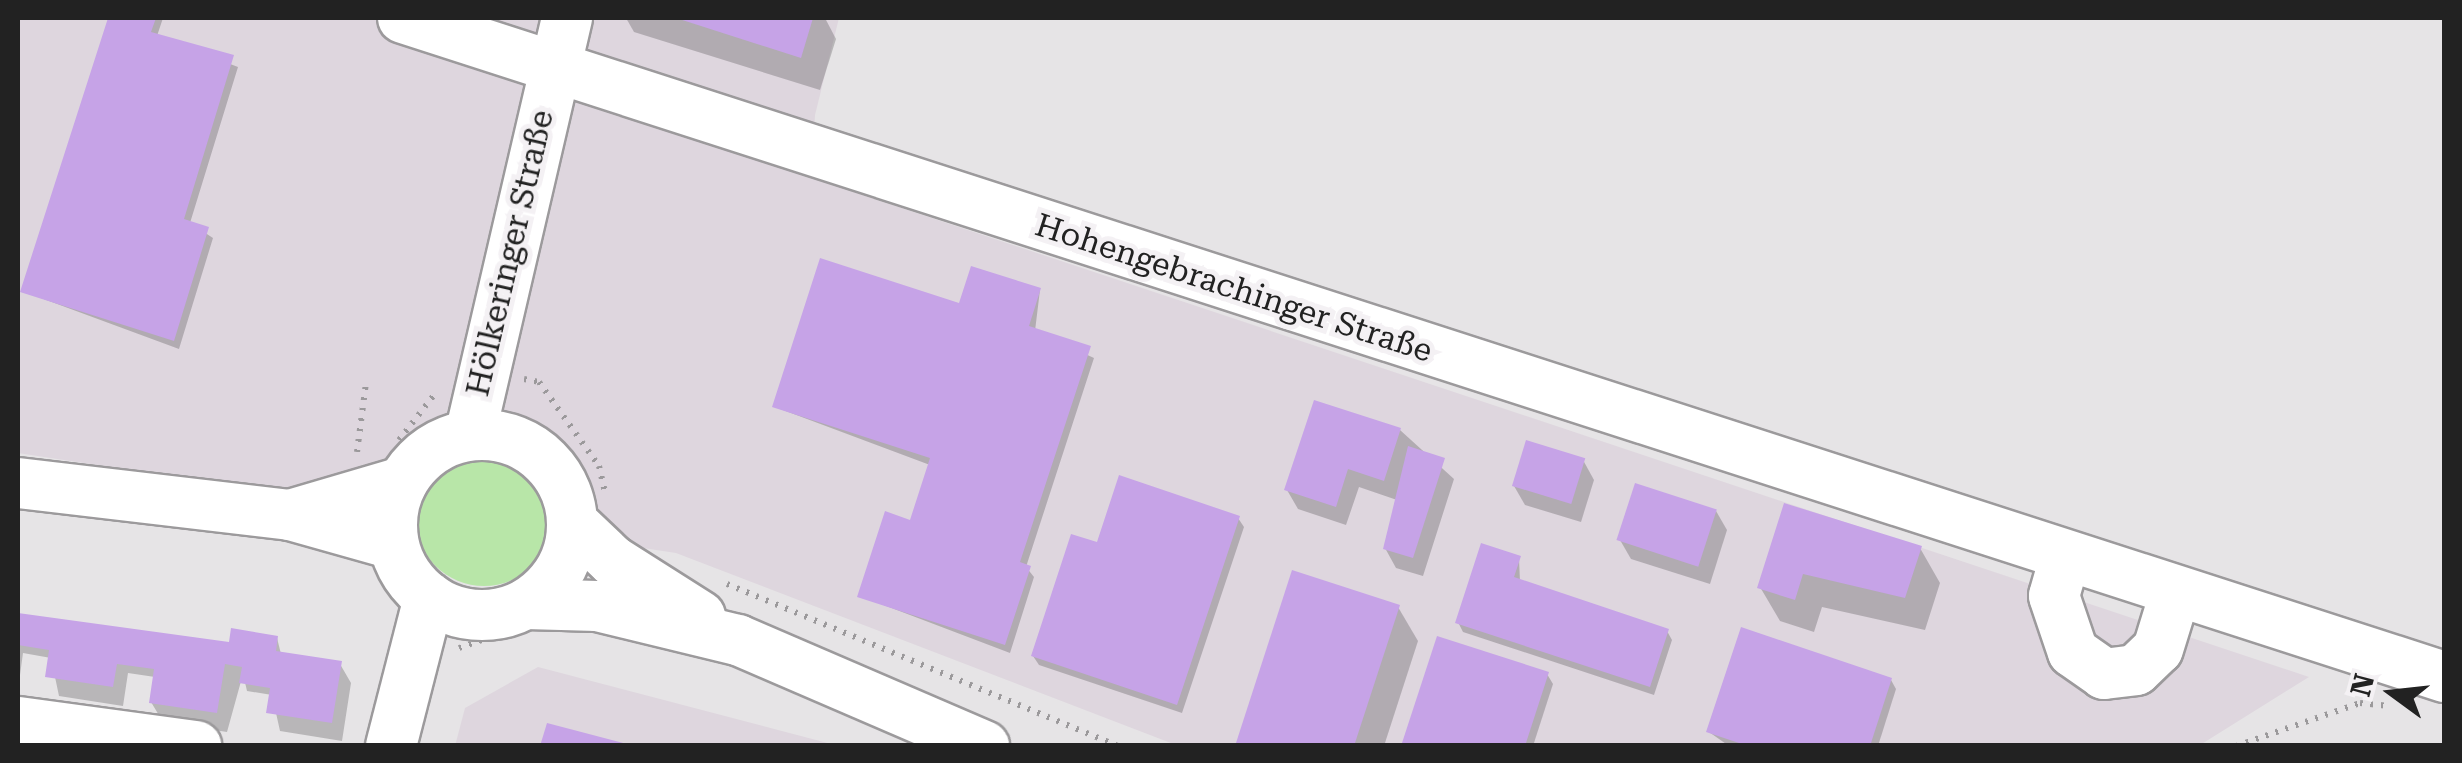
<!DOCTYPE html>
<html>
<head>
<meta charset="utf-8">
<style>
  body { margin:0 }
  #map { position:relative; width:2462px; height:763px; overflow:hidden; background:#e6e4e6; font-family:"Roboto Serif",serif }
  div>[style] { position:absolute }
  .built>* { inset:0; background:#ded6de }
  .green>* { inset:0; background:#b8e6a8 }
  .round { border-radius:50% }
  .shadow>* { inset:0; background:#0003 }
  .building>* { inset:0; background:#c6a3e7; transform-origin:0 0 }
  .path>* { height:6px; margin-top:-3px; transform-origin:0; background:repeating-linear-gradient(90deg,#9b999b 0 2.5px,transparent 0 10.5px) }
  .roads { filter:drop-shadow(2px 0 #9c9a9c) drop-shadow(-2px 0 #9c9a9c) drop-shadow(0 2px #9c9a9c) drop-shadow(0 -2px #9c9a9c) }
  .minor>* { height:50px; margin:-25px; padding:0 25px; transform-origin:25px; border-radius:25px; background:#fff }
  .minor>.ring { margin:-25px; padding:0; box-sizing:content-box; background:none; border:50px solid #fff; border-radius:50% }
  span { translate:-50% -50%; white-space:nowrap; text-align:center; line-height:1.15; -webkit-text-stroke:10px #f4f1f4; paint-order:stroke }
  .street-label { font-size:32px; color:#222 }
  .frame { position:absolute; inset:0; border:20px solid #222; pointer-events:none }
  .north { position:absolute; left:2342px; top:643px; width:100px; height:100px; -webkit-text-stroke:8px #f4f1f4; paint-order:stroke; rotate:285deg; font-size:28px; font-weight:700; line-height:40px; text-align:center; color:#222 }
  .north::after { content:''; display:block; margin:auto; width:35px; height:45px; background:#222; clip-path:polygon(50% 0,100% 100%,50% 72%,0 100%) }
</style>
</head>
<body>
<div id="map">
  <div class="built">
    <i style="clip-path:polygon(18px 18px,839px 18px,815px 115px,812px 178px,2309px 677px,2200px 745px,1176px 745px,676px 553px,18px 453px)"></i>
    <i style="clip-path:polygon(538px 667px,835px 745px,455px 746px,465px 708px)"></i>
  </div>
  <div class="green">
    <i class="round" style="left:415px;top:448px;width:138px;height:138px"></i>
  </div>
  <div class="shadow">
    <i style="clip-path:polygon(110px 18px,163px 18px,157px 36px,238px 67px,190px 223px,213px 238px,179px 349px,22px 291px)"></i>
    <i style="clip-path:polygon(626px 18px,825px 18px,836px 39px,820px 90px,634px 32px)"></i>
    <i style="clip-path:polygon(1040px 290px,1035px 331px,1094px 358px,1026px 567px,1034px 577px,1010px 653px,860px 596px,912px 523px,930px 465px,775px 407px,961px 306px)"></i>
    <i style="clip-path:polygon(1400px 430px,1454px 479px,1423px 576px,1396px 568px,1385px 548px,1397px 500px,1359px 487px,1346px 525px,1298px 509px,1287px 490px)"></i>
    <i style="clip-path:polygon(1583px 460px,1594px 480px,1581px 522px,1525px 505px,1514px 486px)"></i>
    <i style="clip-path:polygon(1786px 506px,1920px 548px,1940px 583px,1925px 630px,1822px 607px,1814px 632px,1780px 621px,1760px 587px)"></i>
    <i style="clip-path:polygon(1716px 511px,1727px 530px,1710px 584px,1631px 559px,1620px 540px)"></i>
    <i style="clip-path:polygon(1238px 518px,1244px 527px,1182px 713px,1039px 665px,1033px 656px,1099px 545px)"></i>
    <i style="clip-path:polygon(1519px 558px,1520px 582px,1667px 631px,1672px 640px,1654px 695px,1463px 632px,1458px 622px)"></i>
    <i style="clip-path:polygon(1398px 607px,1418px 641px,1384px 746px,1240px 746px)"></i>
    <i style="clip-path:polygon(19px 616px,227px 644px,277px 638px,281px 654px,340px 664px,351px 683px,342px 741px,280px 731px,272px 695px,247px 691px,243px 674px,227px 732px,163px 722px,151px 702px,155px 677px,128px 673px,123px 706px,59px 696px,51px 658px,23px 653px,18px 690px)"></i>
    <i style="clip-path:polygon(1547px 674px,1553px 684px,1533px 746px,1404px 746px)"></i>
    <i style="clip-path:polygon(1891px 680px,1896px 689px,1878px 746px,1729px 746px,1709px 732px)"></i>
  </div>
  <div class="building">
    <i style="clip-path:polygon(108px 18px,156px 18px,151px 32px,234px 55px,184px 219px,209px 227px,174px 341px,20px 292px)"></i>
    <i style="clip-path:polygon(676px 18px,813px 18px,801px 58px)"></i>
    <i style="clip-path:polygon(820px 258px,959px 303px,971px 266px,1041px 288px,1029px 326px,1091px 346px,1020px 562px,1031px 566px,1005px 645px,857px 597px,885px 511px,910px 520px,930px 458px,772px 407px)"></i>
    <i style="clip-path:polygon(1314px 400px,1401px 428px,1384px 481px,1348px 469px,1336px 507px,1284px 490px)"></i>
    <i style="left:1526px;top:440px;width:62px;height:48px;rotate:17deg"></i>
    <i style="clip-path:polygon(1408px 446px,1445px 458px,1413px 558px,1383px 549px)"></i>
    <i style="clip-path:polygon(1119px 475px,1240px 516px,1177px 705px,1031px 656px,1071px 534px,1097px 542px)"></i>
    <i style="left:1635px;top:483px;width:86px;height:60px;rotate:18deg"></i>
    <i style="clip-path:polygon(1784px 503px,1922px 546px,1905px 598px,1803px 574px,1795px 600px,1757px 588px)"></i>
    <i style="clip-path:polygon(1481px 543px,1521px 556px,1514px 577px,1669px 629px,1650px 687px,1455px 623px)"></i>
    <i style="clip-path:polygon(1292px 570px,1400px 605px,1354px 746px,1236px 743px)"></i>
    <i style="clip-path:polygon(18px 613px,229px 642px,231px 628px,278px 636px,276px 651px,342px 661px,332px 723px,266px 713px,270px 688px,239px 683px,242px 667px,225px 664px,217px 713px,149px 703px,154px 669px,117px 664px,113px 687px,45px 677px,49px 650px,18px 645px)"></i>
    <i style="clip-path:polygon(1741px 627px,1892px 678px,1870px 746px,1748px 746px,1706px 732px)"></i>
    <i style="clip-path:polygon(1437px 636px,1549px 672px,1525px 746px,1401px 746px)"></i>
    <i style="clip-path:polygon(547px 723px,627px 744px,627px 746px,540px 746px)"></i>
  </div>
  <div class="path">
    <i style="left:524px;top:379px;width:15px;rotate:11deg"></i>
    <i style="left:539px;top:382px;width:103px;rotate:54.5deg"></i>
    <i style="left:599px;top:466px;width:28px;rotate:77deg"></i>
    <i style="left:399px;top:440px;width:57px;rotate:-52.1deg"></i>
    <i style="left:357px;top:452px;width:70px;rotate:-82.6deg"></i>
    <i style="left:727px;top:584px;width:424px;rotate:22.5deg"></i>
    <i style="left:459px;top:648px;width:42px;rotate:-19.3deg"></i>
    <i style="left:2236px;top:746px;width:131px;rotate:-19.1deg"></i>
    <i style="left:2360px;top:703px;width:27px;rotate:6deg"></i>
  </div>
  <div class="roads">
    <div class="minor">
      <i style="left:403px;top:18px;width:2145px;rotate:17.89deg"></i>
      <i style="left:470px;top:435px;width:428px;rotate:-76.9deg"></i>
      <i class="ring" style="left:392px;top:435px;width:130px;height:130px"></i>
      <i style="left:18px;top:483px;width:274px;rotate:6.7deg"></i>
      <i style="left:290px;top:515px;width:107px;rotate:15.7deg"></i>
      <i style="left:290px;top:515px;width:117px;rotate:-16.4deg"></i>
      <i style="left:572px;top:522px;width:57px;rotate:43.6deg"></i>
      <i style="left:613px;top:561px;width:103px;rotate:32.3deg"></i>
      <i style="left:2064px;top:561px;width:36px;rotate:106deg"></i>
      <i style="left:2054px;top:596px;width:59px;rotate:71.3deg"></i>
      <i style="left:2073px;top:652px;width:38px;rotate:35deg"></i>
      <i style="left:2104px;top:674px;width:32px;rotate:-7deg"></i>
      <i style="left:2136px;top:670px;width:30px;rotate:-44deg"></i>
      <i style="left:2158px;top:649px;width:54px;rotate:-72.9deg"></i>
      <i style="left:526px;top:604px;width:71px;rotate:1.6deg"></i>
      <i style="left:597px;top:606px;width:145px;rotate:13.6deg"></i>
      <i style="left:738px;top:640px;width:268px;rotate:23.3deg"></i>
      <i style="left:18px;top:722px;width:180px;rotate:7.7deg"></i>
      <i style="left:391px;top:746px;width:153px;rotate:-75.6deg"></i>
    </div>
  </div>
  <div class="street-label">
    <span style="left:510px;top:253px;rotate:-77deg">Hölkeringer Straße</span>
    <span style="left:1234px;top:288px;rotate:18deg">Hohengebrachinger Straße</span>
  </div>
  <div class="frame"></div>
  <div class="north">N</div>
</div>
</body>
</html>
